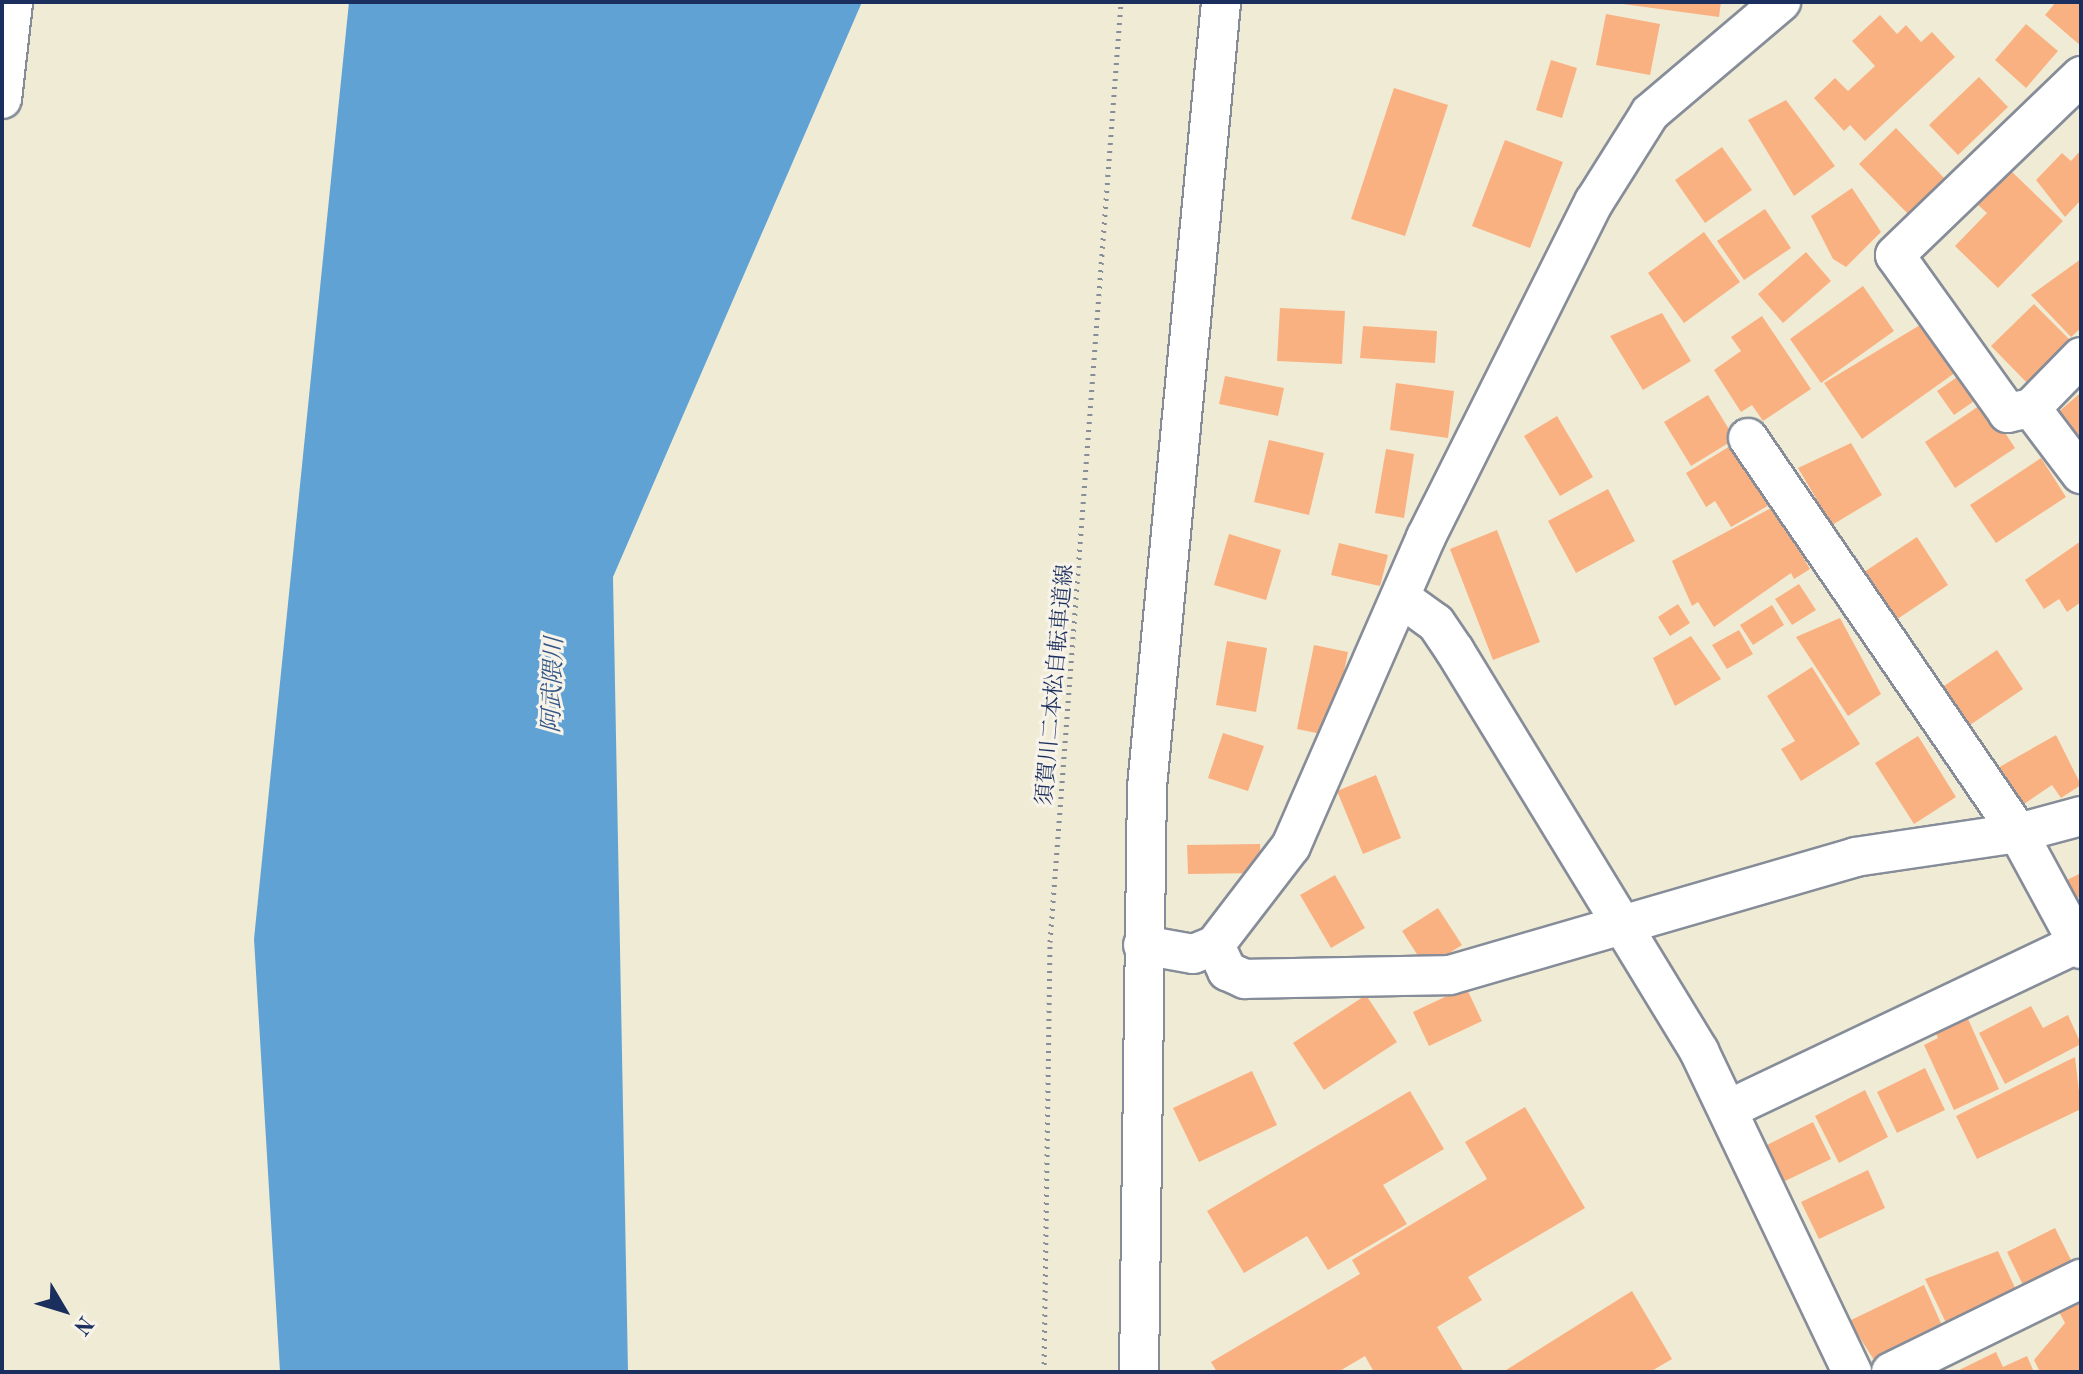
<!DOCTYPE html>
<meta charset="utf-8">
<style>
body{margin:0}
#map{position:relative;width:2083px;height:1374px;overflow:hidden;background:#f0ebd4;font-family:"Old Standard TT","Noto Serif JP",serif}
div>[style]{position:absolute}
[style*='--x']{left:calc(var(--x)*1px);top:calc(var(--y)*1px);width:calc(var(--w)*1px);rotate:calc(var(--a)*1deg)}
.water>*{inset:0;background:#61a2d4}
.building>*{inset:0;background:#fab182}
.path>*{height:5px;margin-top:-2.5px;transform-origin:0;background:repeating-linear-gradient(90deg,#868d99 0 2px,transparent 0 8px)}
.roads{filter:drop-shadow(2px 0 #868d99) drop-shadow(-2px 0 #868d99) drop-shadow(0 2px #868d99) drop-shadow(0 -2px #868d99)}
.minor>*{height:38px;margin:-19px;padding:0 19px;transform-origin:19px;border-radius:19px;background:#fff}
span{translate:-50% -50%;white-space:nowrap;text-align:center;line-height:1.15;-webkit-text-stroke:6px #f7f3e8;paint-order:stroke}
.street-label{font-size:22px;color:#1b2f5e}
.water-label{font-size:24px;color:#345787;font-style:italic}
.frame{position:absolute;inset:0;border:4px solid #1b2f5e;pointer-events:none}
.north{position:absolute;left:24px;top:1270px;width:80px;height:80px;-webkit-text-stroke:6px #f7f3e8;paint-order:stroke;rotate:128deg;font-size:22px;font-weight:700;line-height:32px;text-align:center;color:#1b2f5e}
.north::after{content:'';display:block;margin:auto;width:28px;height:36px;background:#1b2f5e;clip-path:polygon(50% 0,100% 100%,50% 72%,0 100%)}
</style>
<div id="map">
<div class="water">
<div style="clip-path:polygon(349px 2px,862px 2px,613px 577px,628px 1372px,280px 1372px,254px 939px)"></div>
</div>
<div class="building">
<div style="clip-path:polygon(1608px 2px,1721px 2px,1719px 17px)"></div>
<div style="clip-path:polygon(2056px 2px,2081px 2px,2081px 46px,2045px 15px)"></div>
<div style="clip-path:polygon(1606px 14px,1660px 24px,1650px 75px,1596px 65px)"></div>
<div style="clip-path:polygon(1880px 15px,1897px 34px,1906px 25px,1921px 42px,1932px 32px,1955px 57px,1865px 141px,1850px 125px,1844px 131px,1814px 98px,1835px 78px,1848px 91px,1875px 66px,1852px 41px)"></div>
<div style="clip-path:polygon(2026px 24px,2058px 51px,2026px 88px,1995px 60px)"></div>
<div style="clip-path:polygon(1551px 60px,1577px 68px,1562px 118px,1536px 110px)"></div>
<div style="clip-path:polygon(1979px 77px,2008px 107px,1958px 155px,1929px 125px)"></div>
<div style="clip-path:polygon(1394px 88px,1448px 105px,1405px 236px,1351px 219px)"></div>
<div style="clip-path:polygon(1786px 100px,1835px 166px,1794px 196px,1748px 120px)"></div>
<div style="clip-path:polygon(1896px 128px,1947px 181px,1910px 216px,1859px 164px)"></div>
<div style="clip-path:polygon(1505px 140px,1563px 162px,1530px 248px,1472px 226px)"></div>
<div style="clip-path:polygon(1722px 147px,1752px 190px,1705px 223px,1675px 180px)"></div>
<div style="clip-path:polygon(2081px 150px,2081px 200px,2065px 217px,2036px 180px,2062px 153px,2071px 161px)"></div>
<div style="clip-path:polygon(2010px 170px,2063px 221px,1998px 288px,1955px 246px,1987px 213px,1977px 204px)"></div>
<div style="clip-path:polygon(1852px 188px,1881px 232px,1846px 267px,1833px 259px,1811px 216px)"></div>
<div style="clip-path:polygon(1765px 209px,1791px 248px,1744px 280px,1717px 241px)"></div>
<div style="clip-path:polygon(1704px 232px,1740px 282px,1684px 323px,1648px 273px)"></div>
<div style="clip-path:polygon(1806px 252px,1831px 281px,1783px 323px,1758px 294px)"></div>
<div style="clip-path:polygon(2081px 259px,2081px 328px,2071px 337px,2031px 295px)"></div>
<div style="clip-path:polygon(1863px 286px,1894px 331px,1821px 383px,1790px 339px)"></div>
<div style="clip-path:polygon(2034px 304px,2076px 346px,2033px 389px,1991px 346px)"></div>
<div style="clip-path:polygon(1280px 308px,1345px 311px,1342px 364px,1277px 361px)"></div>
<div style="clip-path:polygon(1662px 313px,1691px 361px,1643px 390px,1610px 336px)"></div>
<div style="clip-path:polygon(1762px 316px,1811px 389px,1763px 421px,1752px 405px,1741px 412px,1714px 370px,1741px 351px,1731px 337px)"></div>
<div style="clip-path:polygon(1925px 322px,1959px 370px,1862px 439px,1824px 383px)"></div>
<div style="clip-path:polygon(1363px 326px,1437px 331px,1435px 363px,1360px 358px)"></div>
<div style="clip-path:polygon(1963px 373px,1980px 397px,1954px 415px,1937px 391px)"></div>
<div style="clip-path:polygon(1225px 376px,1284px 388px,1278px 416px,1219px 404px)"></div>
<div style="clip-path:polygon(1396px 383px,1454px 391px,1448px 438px,1390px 430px)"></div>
<div style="clip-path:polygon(2079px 394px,2081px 438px,2069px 448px,2047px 422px)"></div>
<div style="clip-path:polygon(1708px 395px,1735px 439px,1691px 466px,1664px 422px)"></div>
<div style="clip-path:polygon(1985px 402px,2015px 448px,1955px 488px,1925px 442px)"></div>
<div style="clip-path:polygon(1557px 416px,1593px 477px,1560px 496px,1524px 436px)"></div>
<div style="clip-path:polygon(1269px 440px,1324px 453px,1309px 515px,1254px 502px)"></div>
<div style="clip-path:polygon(1735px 443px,1771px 504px,1731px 527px,1715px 501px,1706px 507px,1686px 473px)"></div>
<div style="clip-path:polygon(1851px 443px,1882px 495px,1832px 525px,1798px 468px)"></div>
<div style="clip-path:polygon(1386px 449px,1414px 454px,1404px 518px,1375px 513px)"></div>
<div style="clip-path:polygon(2041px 458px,2066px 497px,1996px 543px,1970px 505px)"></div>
<div style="clip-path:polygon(1608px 489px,1635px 541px,1576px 573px,1548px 521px)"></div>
<div style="clip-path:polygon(1773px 507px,1810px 569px,1794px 579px,1791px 573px,1714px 627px,1698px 602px,1692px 606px,1672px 561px)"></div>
<div style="clip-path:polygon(1497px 530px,1540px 642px,1493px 660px,1450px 549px)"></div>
<div style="clip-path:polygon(1229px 534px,1281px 550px,1266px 600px,1214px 585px)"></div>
<div style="clip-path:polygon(1917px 537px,1948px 585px,1893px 622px,1861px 574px)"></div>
<div style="clip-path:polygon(2081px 541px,2081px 602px,2067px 612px,2059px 599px,2044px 609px,2025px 580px)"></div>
<div style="clip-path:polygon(1339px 543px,1388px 555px,1380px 586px,1331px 575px)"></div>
<div style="clip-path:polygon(1799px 584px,1816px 610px,1792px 625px,1775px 599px)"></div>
<div style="clip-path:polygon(1678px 604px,1690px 623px,1670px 636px,1658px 617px)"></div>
<div style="clip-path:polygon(1772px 605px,1784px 625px,1753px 645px,1740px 625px)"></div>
<div style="clip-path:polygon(1840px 618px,1881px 694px,1848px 716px,1796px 637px)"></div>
<div style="clip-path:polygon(1739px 630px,1753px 654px,1727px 669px,1712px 645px)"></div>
<div style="clip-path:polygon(1691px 636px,1721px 679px,1675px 706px,1653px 658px)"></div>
<div style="clip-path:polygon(1227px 641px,1267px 648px,1256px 712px,1216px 705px)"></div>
<div style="clip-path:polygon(1314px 645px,1348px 652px,1331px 736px,1297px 729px)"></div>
<div style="clip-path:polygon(1997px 650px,2023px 689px,1967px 727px,1941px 688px)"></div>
<div style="clip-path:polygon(1812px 667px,1860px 744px,1801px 781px,1781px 749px,1795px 741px,1767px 696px)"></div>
<div style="clip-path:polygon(1223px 733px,1264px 746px,1248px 791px,1208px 778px)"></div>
<div style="clip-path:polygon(2056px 735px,2081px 785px,2061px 798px,2052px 785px,2021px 806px,1996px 769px)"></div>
<div style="clip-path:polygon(1918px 736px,1956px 797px,1914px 824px,1875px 763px)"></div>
<div style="clip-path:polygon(1376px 775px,1401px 838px,1363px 854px,1337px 791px)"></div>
<div style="clip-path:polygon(1260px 844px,1261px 873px,1188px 874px,1187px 845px)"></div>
<div style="clip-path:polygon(2081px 873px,2081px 896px,2072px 901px,2063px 882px)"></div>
<div style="clip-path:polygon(1335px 875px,1365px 928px,1331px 948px,1300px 895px)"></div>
<div style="clip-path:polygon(1438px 908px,1462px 945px,1426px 968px,1402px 931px)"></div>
<div style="clip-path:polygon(1466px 987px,1482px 1021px,1429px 1046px,1413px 1012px)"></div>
<div style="clip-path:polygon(1366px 995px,1397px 1042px,1324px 1090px,1293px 1043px)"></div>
<div style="clip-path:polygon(2031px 1006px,2043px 1028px,2068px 1015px,2081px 1044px,2005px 1084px,1979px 1033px)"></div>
<div style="clip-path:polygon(1965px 1012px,1999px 1089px,1954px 1110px,1924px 1045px,1938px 1038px,1933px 1027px)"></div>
<div style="clip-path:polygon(2075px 1057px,2081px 1109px,1977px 1159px,1956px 1116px)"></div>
<div style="clip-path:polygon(1925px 1068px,1945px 1110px,1897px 1133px,1877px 1092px)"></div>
<div style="clip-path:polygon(1252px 1071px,1277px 1125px,1199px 1162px,1173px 1108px)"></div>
<div style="clip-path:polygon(1865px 1090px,1888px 1137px,1839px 1163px,1815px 1116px)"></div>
<div style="clip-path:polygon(1410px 1091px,1444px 1149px,1383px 1185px,1407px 1224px,1328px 1270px,1307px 1236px,1244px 1273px,1207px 1211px)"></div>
<div style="clip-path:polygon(1525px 1107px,1585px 1208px,1468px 1277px,1482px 1300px,1437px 1327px,1464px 1372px,1374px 1372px,1365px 1356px,1338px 1372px,1217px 1372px,1211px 1362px,1360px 1274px,1352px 1260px,1487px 1179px,1465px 1142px)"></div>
<div style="clip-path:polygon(1813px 1122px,1831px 1159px,1783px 1182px,1765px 1146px)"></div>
<div style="clip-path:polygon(1868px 1170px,1885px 1208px,1819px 1239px,1801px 1202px)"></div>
<div style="clip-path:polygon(2055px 1228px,2073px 1264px,2024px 1287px,2007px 1252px)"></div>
<div style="clip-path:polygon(1998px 1251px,2017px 1292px,1949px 1329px,1925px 1279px)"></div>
<div style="clip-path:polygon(1924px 1285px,1944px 1330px,1876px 1363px,1849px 1321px)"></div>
<div style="clip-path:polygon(1632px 1291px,1672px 1359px,1650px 1372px,1503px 1372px)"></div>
<div style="clip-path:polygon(2081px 1299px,2081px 1372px,2040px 1372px,2034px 1360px,2065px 1323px,2058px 1310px)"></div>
<div style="clip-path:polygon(1996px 1352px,2003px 1367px,2027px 1356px,2034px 1372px,1955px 1372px)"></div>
</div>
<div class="path">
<div style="--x:1044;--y:1372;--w:430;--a:-89.2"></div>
<div style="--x:1050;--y:942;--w:943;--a:-85.68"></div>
</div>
<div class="roads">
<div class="minor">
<div style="--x:2;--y:99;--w:98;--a:-83.5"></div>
<div style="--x:2081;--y:357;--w:71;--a:134.4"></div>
<div style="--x:2031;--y:408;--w:83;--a:52.9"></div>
<div style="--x:2031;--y:408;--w:24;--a:168"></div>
<div style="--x:2008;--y:413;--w:194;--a:-125.6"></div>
<div style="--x:1895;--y:255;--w:258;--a:-43.9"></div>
<div style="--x:1748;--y:438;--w:478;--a:55.6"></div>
<div style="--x:2018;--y:833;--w:132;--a:61.5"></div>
<div style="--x:1404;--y:600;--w:39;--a:36"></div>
<div style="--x:1436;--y:623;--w:34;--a:56"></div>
<div style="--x:1455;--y:651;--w:469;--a:58.6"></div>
<div style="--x:1699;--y:1051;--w:356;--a:64.5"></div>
<div style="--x:1143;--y:945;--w:51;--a:10.2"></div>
<div style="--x:1193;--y:954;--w:24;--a:-22"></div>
<div style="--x:1215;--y:945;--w:125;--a:-52.5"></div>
<div style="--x:1291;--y:846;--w:337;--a:-66.4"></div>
<div style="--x:1426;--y:537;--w:375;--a:-63.4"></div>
<div style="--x:1594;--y:202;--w:105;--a:-57.8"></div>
<div style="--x:1650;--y:113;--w:172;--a:-40.3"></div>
<div style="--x:1215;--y:945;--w:29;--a:65"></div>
<div style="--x:1227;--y:971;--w:20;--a:24"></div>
<div style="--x:1245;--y:979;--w:205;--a:-1.1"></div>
<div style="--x:1450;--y:975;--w:422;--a:-16.2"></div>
<div style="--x:1855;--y:857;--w:165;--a:-8.4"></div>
<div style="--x:2018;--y:833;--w:65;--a:-15.1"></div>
<div style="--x:1729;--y:1109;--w:386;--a:-25.4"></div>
<div style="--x:1139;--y:1372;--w:585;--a:-89.22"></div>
<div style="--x:1147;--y:787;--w:788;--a:-84.61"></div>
<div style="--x:1891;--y:1372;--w:212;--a:-26.1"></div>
</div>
</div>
<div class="street-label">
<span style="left:1056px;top:685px;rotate:-85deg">須賀川二本松自転車道線</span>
</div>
<div class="water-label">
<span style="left:555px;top:685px;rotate:-88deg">阿武隈川</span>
</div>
<div class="frame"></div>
<div class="north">N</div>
</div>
